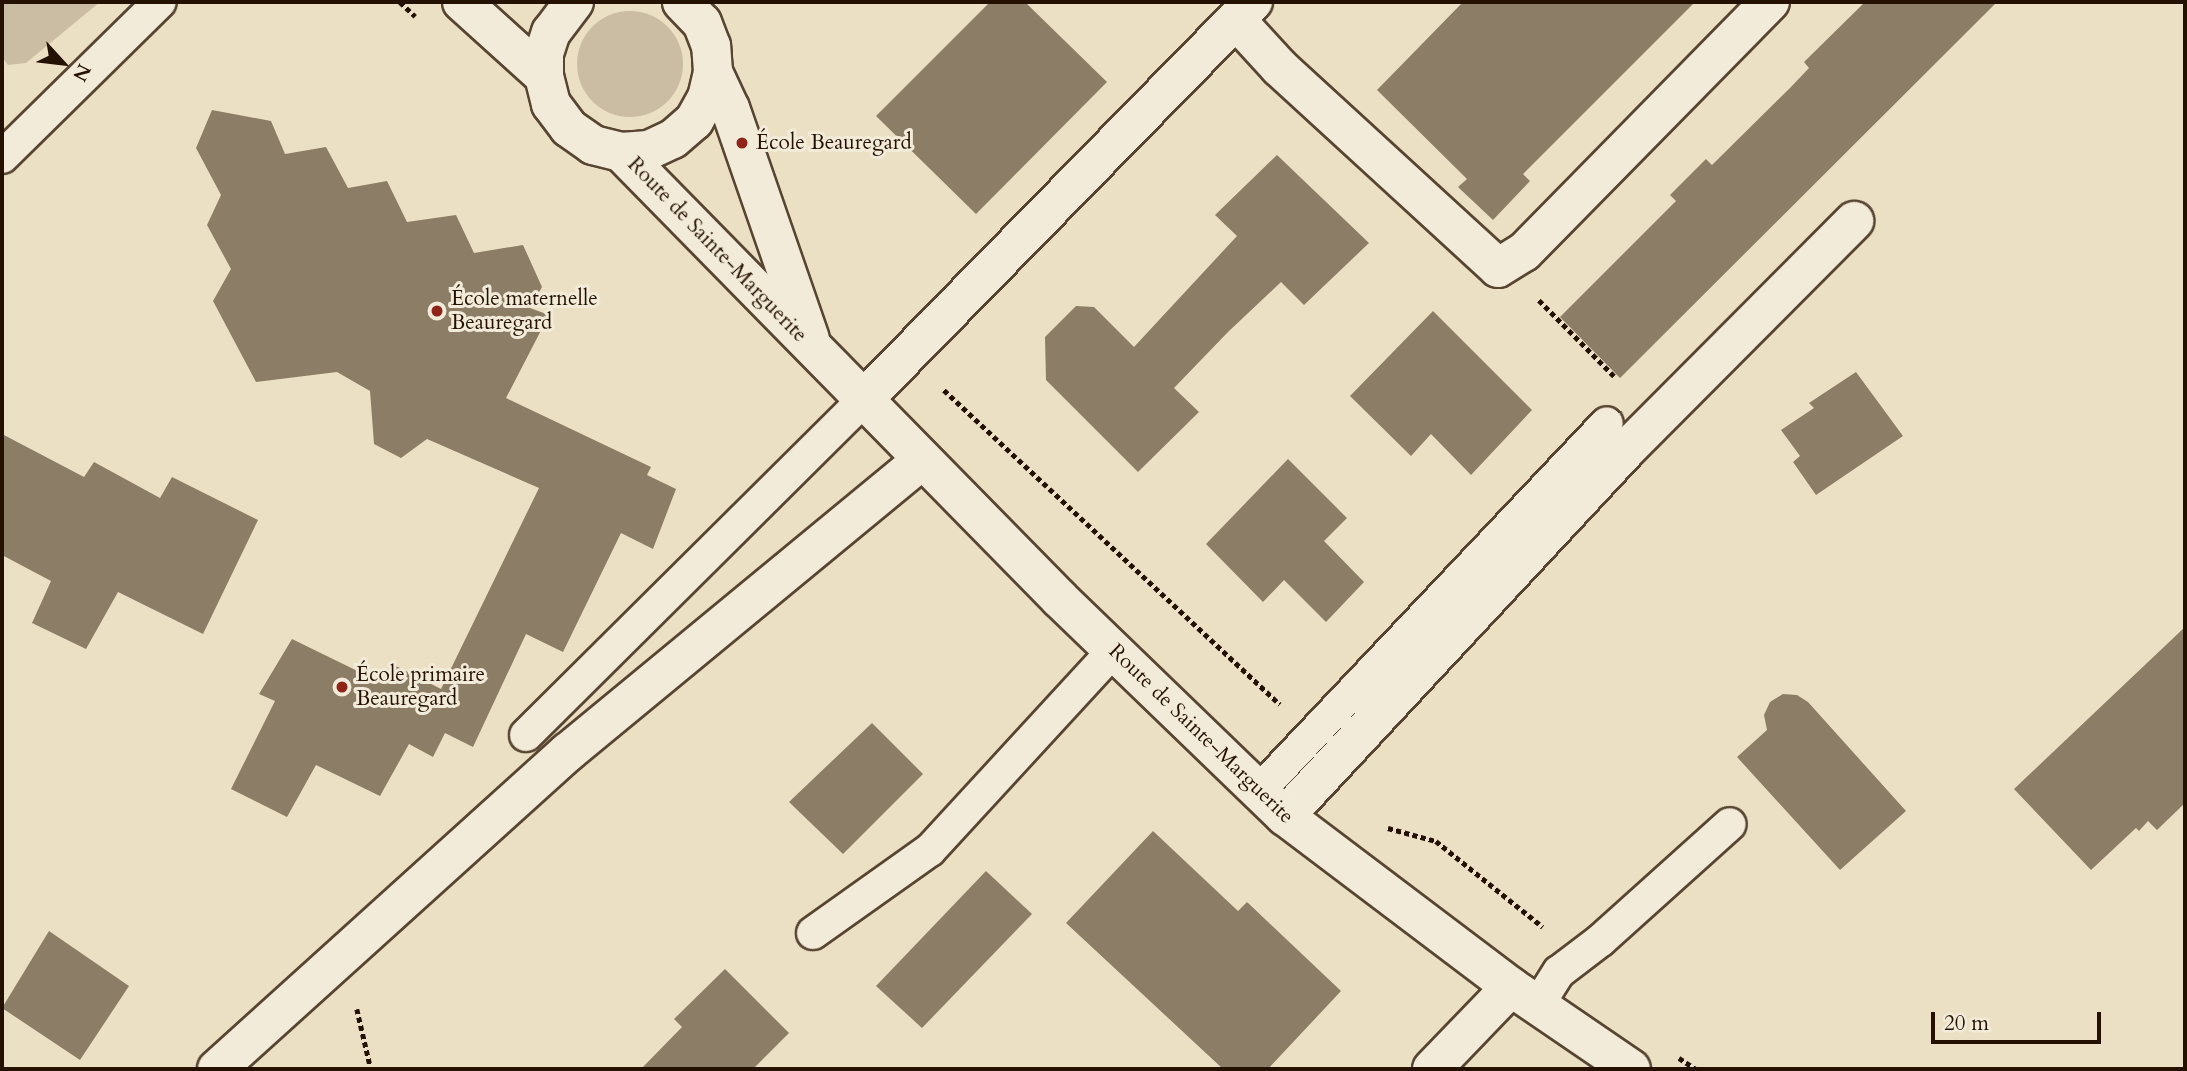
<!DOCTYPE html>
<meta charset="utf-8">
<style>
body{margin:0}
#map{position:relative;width:2187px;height:1071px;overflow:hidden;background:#ece0c4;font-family:Cardo,serif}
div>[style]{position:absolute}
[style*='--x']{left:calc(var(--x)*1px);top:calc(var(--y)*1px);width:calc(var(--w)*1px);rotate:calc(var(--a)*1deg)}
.green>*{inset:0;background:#cabda3}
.round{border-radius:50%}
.building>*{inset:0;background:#8c7d66}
.path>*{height:4.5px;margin-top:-2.25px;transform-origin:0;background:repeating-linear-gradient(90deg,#251100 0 5px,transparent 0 8.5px)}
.roads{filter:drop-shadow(2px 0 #574531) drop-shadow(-2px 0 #574531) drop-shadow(0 2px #574531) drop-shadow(0 -2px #574531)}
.service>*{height:32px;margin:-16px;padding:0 16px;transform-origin:16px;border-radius:16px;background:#f3ebd9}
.minor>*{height:38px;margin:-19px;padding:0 19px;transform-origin:19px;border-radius:19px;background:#f3ebd9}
.tertiary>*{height:38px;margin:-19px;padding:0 19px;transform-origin:19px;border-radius:19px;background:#f3ebd9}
.dots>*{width:19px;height:19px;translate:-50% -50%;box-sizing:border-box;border:4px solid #f3ebd9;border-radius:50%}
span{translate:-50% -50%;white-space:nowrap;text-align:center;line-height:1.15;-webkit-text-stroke:6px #f3ebd9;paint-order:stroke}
.poi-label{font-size:21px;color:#251100}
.left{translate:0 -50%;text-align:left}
.street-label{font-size:21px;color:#251100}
.frame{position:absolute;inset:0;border:4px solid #251100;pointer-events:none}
.north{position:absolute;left:28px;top:28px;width:70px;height:70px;-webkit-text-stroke:5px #f3ebd9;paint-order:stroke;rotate:117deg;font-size:19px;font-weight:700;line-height:28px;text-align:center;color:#251100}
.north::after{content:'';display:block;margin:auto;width:24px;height:32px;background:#251100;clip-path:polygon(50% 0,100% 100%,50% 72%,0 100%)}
.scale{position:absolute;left:1931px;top:1012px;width:170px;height:32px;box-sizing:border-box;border:4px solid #251100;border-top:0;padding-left:9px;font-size:21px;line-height:24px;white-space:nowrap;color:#251100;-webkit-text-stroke:5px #f3ebd9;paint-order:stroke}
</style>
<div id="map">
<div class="green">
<div style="clip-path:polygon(2px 2px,100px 2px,26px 63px,8px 65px,2px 57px)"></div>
<div class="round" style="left:577px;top:11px;width:106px;height:106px"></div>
</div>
<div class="building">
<div style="clip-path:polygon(990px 2px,1025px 2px,1107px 82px,976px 214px,876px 116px)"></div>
<div style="clip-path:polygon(1463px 2px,1695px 2px,1523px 174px,1530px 181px,1493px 220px,1458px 187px,1467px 179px,1377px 90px)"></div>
<div style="clip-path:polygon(1865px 2px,1997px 2px,1620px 378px,1560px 317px,1676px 201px,1670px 195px,1706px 159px,1712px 165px,1790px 88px,1809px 68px,1804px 62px)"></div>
<div style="clip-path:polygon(212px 110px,271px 121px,285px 154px,326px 147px,348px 188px,387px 181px,407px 222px,456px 215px,474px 253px,523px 245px,542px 287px,530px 308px,549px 315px,506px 398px,651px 467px,647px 475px,676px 489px,653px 549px,621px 533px,563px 652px,526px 634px,473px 747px,445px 733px,433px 757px,409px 744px,380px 796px,316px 765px,287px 817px,231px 789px,275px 701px,259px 694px,292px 639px,380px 682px,392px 664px,441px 689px,539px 488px,427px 439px,401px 458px,374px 444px,370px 391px,337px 372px,256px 382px,213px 301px,231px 269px,207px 225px,221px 195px,196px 148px)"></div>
<div style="clip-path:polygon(1277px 155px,1369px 243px,1304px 305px,1281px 282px,1228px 332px,1174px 388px,1199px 412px,1138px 472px,1046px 380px,1045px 337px,1076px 306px,1094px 307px,1134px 347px,1237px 236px,1215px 215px)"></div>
<div style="clip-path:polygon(1433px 311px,1532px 410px,1471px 475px,1431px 434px,1411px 456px,1350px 396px)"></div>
<div style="clip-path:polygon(1856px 372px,1903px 436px,1816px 495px,1793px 462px,1800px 456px,1781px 430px,1814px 408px,1809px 403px)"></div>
<div style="clip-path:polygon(2px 434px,84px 477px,94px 462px,160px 498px,172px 477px,258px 520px,203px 634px,118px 592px,86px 649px,32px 623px,51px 581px,2px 555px)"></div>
<div style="clip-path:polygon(1288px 459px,1347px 518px,1324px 541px,1364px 582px,1326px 622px,1284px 580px,1263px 602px,1206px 544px)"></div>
<div style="clip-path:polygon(2185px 627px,2185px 803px,2157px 830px,2148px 821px,2139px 831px,2136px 828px,2091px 870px,2014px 789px)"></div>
<div style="clip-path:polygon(1783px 694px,1797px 695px,1808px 702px,1906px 811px,1840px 870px,1737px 757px,1767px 730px,1764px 715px,1770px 702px)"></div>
<div style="clip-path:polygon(872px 723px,923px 774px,843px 854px,789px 802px)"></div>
<div style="clip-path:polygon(1153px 831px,1238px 911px,1247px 902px,1341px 991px,1268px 1069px,1223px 1069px,1066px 923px)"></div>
<div style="clip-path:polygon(986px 871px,1032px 914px,922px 1028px,876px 986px)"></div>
<div style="clip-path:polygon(49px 931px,129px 986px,80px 1060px,2px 1008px)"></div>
<div style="clip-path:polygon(725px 969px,789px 1033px,753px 1069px,641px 1069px,682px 1027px,674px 1019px)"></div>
</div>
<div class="path">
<div style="--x:400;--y:2;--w:21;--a:43"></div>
<div style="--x:1539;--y:300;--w:107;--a:45.4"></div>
<div style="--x:944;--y:390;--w:460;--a:43.1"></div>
<div style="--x:1388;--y:828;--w:50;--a:15.2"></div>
<div style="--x:1436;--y:841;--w:137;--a:38.8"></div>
<div style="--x:357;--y:1009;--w:62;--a:76.9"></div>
<div style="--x:1679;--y:1058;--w:20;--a:33"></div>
</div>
<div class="roads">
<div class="service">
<div style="--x:2;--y:157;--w:221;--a:-44.5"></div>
<div style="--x:526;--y:735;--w:475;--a:-44.8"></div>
<div style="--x:1259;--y:791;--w:506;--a:-46.6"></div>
<div style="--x:813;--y:933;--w:143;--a:-35.4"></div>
<div style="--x:930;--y:850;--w:270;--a:-47.4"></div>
<div style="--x:1538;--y:1005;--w:39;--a:-58"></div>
<div style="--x:1559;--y:972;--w:53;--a:-37.3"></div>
<div style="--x:1601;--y:940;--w:173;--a:-42"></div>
</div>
<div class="minor">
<div style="--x:1236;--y:20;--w:64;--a:47.5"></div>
<div style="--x:1279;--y:67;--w:297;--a:42.5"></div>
<div style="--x:1498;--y:268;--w:31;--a:-32"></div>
<div style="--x:1524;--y:252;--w:351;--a:-45.5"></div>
<div style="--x:863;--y:400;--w:557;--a:-45.58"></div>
<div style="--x:1285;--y:816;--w:502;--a:-47.02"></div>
<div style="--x:1627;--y:449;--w:322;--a:-45.1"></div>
<div style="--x:217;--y:1069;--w:473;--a:-42.1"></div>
<div style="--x:568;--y:752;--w:459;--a:-39.5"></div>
<div style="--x:1432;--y:1069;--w:114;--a:-46.1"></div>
</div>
<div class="tertiary">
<div style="--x:462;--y:2;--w:110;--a:42.1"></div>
<div style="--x:574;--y:2;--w:38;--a:127"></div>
<div style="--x:551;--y:32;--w:22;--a:108"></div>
<div style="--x:544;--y:53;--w:23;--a:90"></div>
<div style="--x:544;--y:76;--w:29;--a:76"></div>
<div style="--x:551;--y:104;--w:30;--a:53"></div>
<div style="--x:569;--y:128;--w:29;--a:35"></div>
<div style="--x:593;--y:145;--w:29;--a:14"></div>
<div style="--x:621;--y:152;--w:28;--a:-4"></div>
<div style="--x:649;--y:150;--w:26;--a:-25"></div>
<div style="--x:673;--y:139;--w:28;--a:-41"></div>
<div style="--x:694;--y:121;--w:26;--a:-61"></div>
<div style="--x:707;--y:98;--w:27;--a:-77"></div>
<div style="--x:713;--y:72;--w:26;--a:-94"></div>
<div style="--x:711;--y:46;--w:25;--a:-111"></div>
<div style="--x:702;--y:23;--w:29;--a:-134"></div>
<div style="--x:713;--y:72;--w:40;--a:65"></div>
<div style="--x:730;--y:108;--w:244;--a:70.9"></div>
<div style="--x:621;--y:152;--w:627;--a:45.52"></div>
<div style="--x:1060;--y:599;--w:313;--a:44"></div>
<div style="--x:1285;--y:816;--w:283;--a:37.1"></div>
<div style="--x:1511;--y:987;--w:145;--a:34.3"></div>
</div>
</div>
<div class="dots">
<div style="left:742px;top:143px;background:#8f2418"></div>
<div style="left:437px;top:311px;background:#8f2418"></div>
<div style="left:342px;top:687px;background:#8f2418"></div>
</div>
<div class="poi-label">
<span class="left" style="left:756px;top:143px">École Beauregard</span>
<span class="left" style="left:451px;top:311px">École maternelle<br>Beauregard</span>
<span class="left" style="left:356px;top:687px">École primaire<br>Beauregard</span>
</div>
<div class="street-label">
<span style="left:717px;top:250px;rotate:46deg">Route de Sainte-Marguerite</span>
<span style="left:1201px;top:734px;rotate:44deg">Route de Sainte-Marguerite</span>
</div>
<div class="frame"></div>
<div class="north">N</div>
<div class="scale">20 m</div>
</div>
